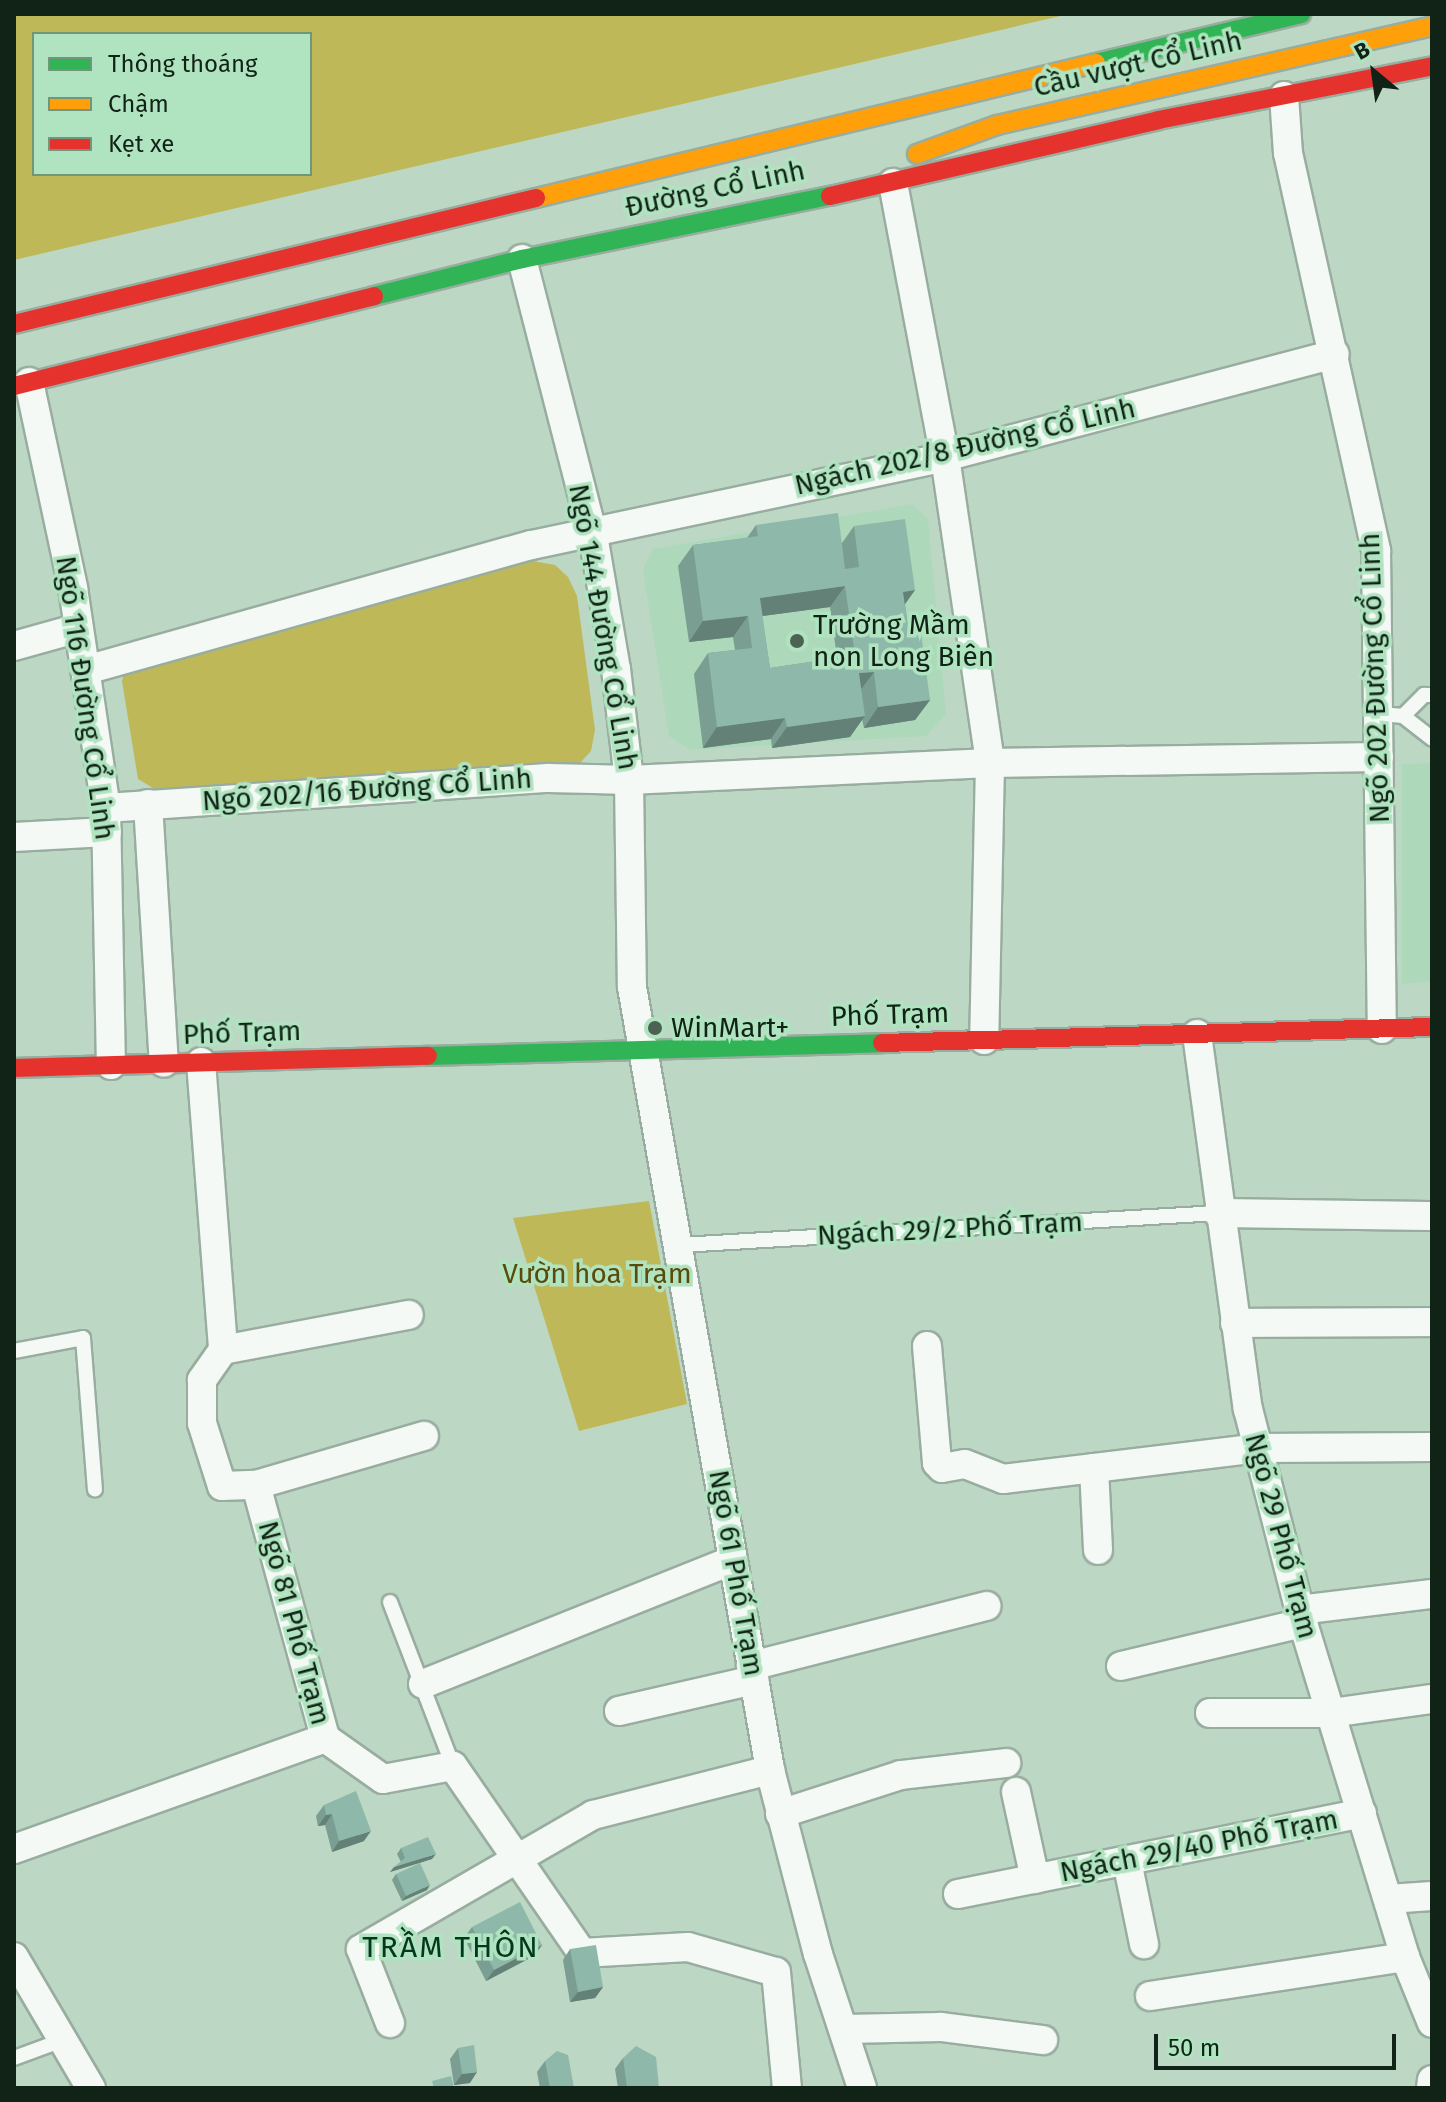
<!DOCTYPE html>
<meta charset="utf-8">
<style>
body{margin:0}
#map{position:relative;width:1446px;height:2102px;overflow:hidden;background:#bcd7c4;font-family:"Fira Sans",sans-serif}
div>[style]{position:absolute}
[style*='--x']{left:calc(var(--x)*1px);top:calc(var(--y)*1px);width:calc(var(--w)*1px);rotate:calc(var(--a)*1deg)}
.built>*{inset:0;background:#add9ba}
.green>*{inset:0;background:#beb858}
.roads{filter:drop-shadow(2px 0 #98ad9f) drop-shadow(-2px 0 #98ad9f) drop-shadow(0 2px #98ad9f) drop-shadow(0 -2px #98ad9f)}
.lane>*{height:14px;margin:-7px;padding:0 7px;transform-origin:7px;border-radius:7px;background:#f5f9f6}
.street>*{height:28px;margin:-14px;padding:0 14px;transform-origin:14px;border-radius:14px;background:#f5f9f6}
.fast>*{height:18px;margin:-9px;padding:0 9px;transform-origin:9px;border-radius:9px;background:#30b455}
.slow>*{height:18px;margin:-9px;padding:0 9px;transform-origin:9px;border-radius:9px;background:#ff9f0a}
.jam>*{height:18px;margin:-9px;padding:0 9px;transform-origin:9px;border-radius:9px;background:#e5322d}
.wall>*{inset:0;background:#7a9e91}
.shaded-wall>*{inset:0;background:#638176}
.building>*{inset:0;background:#8eb8a9}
.dots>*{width:22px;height:22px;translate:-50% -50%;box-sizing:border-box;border:4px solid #b0e3bf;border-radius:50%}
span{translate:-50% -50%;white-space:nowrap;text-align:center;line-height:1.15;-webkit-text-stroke:7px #b0e3bf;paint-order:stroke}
.street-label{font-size:28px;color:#102316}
.poi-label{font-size:28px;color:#102316}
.left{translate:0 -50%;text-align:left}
.park-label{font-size:28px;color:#5b4b0b}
.neighbourhood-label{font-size:30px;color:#04371b;letter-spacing:2px}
.frame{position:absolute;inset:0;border:16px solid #102316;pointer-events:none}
.legend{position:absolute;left:32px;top:32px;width:280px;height:144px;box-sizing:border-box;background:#b0e3bf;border:2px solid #70967b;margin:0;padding:10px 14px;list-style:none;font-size:24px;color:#102316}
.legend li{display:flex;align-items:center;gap:16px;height:40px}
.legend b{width:40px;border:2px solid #70967b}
.north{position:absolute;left:1334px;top:32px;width:80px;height:80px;-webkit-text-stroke:6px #b0e3bf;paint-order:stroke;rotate:331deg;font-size:22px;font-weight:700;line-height:32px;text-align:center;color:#102316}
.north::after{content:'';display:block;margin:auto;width:28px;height:36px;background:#102316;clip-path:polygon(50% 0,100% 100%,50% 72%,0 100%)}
.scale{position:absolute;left:1154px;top:2034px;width:242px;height:36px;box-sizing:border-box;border:4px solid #102316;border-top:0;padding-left:10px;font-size:24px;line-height:28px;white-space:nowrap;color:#102316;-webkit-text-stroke:6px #b0e3bf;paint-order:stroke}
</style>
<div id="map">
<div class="built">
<div style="clip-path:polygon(912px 504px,928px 519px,946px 714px,926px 736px,690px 750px,669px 736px,643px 569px,653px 549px)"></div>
<div style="clip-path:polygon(1432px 763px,1432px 981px,1402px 984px,1402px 764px)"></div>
</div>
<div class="green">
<div style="clip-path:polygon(evenodd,14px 14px,1069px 14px,14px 260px,14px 14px,34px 34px,310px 34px,310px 174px,34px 174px,34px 34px)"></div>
<div style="clip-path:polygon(522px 559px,555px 565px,568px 577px,577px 596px,595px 730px,591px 751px,579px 764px,158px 791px,138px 779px,122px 681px,125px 670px)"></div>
<div style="clip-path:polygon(649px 1201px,687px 1404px,579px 1431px,513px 1218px)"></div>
</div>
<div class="roads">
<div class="lane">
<div style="--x:1381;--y:714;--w:22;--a:5"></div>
<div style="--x:1403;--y:716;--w:37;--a:38"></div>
<div style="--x:1403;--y:716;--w:30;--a:-45"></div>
<div style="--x:1424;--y:695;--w:8;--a:0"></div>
<div style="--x:681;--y:1245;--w:538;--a:-3.41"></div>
<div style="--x:14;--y:1351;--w:70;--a:-10.7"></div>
<div style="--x:83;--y:1338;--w:152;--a:85.5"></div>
<div style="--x:390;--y:1602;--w:176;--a:69"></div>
<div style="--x:14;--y:2058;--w:52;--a:-20.2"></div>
</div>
<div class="street">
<div style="--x:1284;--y:96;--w:57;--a:86"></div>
<div style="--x:1288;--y:153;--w:408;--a:77.5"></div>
<div style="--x:1376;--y:551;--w:478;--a:89.3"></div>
<div style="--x:893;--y:183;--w:279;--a:79.3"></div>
<div style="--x:945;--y:457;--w:309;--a:81.6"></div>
<div style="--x:990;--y:763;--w:277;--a:91.2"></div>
<div style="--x:522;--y:259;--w:285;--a:75.6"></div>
<div style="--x:593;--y:535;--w:136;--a:80.3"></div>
<div style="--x:616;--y:669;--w:112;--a:83.3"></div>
<div style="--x:629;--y:780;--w:207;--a:89.2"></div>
<div style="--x:632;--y:987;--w:795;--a:80"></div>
<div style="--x:770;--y:1770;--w:190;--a:75.4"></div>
<div style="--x:818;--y:1954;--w:141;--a:71.8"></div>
<div style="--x:29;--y:382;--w:211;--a:77.9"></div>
<div style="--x:73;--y:588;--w:222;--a:81.5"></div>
<div style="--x:106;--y:808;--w:257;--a:88.9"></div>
<div style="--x:14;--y:646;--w:67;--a:-15.5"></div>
<div style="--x:86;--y:670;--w:463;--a:-15.7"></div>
<div style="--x:532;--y:545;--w:422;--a:-12"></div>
<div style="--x:945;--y:457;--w:403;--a:-14.8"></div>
<div style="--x:148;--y:804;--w:259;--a:86.5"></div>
<div style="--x:106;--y:808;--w:443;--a:-3.9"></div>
<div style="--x:548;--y:778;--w:81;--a:1.4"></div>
<div style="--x:629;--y:780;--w:361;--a:-2.7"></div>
<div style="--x:990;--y:763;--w:389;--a:-0.9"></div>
<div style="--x:14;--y:837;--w:93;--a:-3.1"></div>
<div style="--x:1197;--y:1034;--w:378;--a:82.3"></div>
<div style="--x:1248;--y:1409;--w:221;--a:75.6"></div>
<div style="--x:1303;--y:1623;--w:349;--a:73"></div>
<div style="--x:1405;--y:1957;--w:71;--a:67.8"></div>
<div style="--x:201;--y:1062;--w:289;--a:85.6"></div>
<div style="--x:223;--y:1350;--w:37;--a:125"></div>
<div style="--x:202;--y:1380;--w:43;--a:90"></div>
<div style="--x:202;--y:1423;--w:66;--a:72.4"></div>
<div style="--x:222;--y:1486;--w:34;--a:-2"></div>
<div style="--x:256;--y:1485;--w:262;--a:74.7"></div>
<div style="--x:325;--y:1738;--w:71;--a:35.3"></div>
<div style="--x:383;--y:1779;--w:71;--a:-10.5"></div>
<div style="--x:453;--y:1766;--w:227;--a:55.4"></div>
<div style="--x:582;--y:1953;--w:106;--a:-3.2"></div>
<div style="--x:688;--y:1947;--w:91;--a:15.9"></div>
<div style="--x:776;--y:1972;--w:117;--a:84.6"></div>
<div style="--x:1218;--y:1213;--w:214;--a:0.8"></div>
<div style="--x:1235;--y:1323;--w:197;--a:-0.3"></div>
<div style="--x:927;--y:1346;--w:117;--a:85.1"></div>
<div style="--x:937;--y:1463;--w:7;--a:45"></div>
<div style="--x:942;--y:1468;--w:23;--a:-10"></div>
<div style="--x:965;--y:1464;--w:41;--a:21.5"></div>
<div style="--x:1003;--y:1479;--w:257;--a:-6.9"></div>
<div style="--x:1258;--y:1448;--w:174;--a:-0.3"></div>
<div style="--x:223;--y:1350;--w:189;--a:-10.7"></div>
<div style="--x:1094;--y:1468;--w:82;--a:87.2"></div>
<div style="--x:256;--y:1485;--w:175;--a:-16.3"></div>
<div style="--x:1299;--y:1610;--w:134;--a:-6.9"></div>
<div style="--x:751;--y:1666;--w:243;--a:-14.3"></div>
<div style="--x:1121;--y:1666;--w:187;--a:-13.3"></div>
<div style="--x:423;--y:1684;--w:334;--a:-21.8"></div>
<div style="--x:619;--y:1711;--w:139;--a:-12.9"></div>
<div style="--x:1210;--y:1713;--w:121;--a:0"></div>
<div style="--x:1331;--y:1713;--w:102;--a:-7.9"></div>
<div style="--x:1016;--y:1792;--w:89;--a:77.7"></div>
<div style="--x:780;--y:1814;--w:127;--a:-17.9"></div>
<div style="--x:901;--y:1775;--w:106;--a:-6.5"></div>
<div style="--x:14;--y:1849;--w:330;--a:-19.6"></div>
<div style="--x:1127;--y:1861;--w:85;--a:78.4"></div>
<div style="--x:958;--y:1894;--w:412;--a:-11.3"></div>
<div style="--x:1388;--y:1899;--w:44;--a:-3.9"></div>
<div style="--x:14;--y:1957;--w:152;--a:59.6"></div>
<div style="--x:1150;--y:1996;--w:258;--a:-8.7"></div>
<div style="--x:390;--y:2023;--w:79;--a:-111.4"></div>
<div style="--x:361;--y:1949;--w:268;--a:-30"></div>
<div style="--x:593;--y:1815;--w:183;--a:-14.3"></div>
<div style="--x:845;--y:2029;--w:96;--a:-1.2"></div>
<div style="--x:941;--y:2027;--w:103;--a:7.3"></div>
<div style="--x:1431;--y:2088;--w:8;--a:-83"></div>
</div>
<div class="fast">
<div style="--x:1096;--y:63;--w:211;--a:-13.4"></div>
<div style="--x:374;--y:296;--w:153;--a:-14"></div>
<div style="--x:522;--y:259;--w:314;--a:-11.6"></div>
<div style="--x:428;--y:1056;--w:454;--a:-1.6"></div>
</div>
<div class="slow">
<div style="--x:917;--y:154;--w:85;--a:-19.9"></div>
<div style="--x:997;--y:125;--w:446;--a:-12.8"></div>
<div style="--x:536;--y:198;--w:576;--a:-13.55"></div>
</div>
<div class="jam">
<div style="--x:830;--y:196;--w:337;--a:-13"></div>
<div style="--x:1158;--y:120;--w:279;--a:-11.1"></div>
<div style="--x:14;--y:324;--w:537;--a:-13.57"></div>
<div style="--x:14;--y:386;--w:371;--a:-14"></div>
<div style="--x:882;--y:1043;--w:550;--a:-1.67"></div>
<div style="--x:14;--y:1068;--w:414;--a:-1.7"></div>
</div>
</div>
<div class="wall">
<div style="clip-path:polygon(evenodd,756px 525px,842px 543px,854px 526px,915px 590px,905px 604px,908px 627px,930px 700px,915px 720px,864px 728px,862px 719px,850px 737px,772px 748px,771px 739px,703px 748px,694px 674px,708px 653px,735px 650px,733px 637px,689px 642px,678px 566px,693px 545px,747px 538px,756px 525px,830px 607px,837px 658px,770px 668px,762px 616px,830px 607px)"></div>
<div style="clip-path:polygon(324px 1805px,364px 1841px,332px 1852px,325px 1825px,318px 1826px,316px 1816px)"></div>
<div style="clip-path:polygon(401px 1848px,432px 1859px,390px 1872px,401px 1862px,397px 1854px)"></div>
<div style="clip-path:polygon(396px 1874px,427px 1890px,402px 1901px,392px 1880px)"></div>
<div style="clip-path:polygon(472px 1927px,542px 1945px,534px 1956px,486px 1981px,464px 1938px)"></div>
<div style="clip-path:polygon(570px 1949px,603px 1987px,595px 1998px,570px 2002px,563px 1960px)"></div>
<div style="clip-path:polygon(458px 2048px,470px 2083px,454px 2085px,450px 2059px)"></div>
<div style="clip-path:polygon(623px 2058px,659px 2088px,618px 2088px,615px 2069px)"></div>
<div style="clip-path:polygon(545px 2061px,574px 2088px,540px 2088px,537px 2072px)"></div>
</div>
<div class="shaded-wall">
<div style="clip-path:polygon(845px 586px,830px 607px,748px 618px,748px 616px,733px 637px,689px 642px,703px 621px,760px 598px)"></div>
<div style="clip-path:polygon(915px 590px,900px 611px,903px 592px)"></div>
<div style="clip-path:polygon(874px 672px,859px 692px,859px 673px)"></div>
<div style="clip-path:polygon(930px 700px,915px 720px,864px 728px,878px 707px)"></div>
<div style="clip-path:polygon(865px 716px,850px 737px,772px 748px,787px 727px)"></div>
<div style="clip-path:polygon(785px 718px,771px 739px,703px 748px,717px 727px)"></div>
<div style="clip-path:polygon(332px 1814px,325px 1825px,318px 1826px,326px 1815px)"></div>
<div style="clip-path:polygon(371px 1831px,364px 1841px,332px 1852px,339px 1841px)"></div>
<div style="clip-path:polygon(436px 1854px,432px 1859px,390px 1872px,394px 1867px)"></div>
<div style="clip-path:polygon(430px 1885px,427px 1890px,402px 1901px,406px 1896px)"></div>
<div style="clip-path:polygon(542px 1945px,534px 1956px,486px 1981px,494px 1970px)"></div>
<div style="clip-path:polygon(603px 1987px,595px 1998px,570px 2002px,578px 1992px)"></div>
<div style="clip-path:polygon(477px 2072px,470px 2083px,454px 2085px,462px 2074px)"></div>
</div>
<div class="building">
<div style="clip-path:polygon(evenodd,838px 513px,845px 569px,859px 567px,854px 526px,905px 519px,915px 590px,903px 592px,908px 627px,920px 625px,930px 700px,878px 707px,874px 672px,859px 673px,865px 716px,787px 727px,785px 718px,717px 727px,708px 653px,752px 648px,748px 616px,703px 621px,693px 545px,758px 536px,756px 525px,838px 513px,845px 586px,855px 655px,770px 668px,760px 598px,845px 586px)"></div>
<div style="clip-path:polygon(356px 1791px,371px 1831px,339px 1841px,332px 1814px,326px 1815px,324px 1805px)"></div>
<div style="clip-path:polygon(428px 1837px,436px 1854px,394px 1867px,405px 1858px,401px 1848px)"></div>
<div style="clip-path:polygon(420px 1863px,430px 1885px,406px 1896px,396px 1874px)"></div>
<div style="clip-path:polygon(520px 1902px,542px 1945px,494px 1970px,472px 1927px)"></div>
<div style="clip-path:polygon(596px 1945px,603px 1987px,578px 1992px,570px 1949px)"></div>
<div style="clip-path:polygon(474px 2045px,477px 2072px,462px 2074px,458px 2048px)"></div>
<div style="clip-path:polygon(636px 2046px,656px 2057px,659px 2088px,627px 2088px,623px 2058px)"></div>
<div style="clip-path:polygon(557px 2051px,568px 2055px,574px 2088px,550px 2088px,545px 2061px)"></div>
<div style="clip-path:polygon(451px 2076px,454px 2088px,434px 2088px,432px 2081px)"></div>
</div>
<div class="dots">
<div style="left:797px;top:641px;background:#4c6253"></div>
<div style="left:655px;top:1028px;background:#4c6253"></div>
</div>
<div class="street-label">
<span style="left:1138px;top:64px;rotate:-13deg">Cầu vượt Cổ Linh</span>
<span style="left:715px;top:189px;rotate:-12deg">Đường Cổ Linh</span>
<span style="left:965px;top:447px;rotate:-13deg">Ngách 202/8 Đường Cổ Linh</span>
<span style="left:603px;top:627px;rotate:80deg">Ngõ 144 Đường Cổ Linh</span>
<span style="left:1375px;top:678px;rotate:-92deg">Ngõ 202 Đường Cổ Linh</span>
<span style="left:85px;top:698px;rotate:82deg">Ngõ 116 Đường Cổ Linh</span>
<span style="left:367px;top:790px;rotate:-4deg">Ngõ 202/16 Đường Cổ Linh</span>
<span style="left:890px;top:1015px;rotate:-2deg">Phố Trạm</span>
<span style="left:242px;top:1033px;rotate:-2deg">Phố Trạm</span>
<span style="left:950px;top:1229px;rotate:-3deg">Ngách 29/2 Phố Trạm</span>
<span style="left:1281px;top:1536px;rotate:75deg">Ngõ 29 Phố Trạm</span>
<span style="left:736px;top:1573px;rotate:80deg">Ngõ 61 Phố Trạm</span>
<span style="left:294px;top:1623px;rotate:75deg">Ngõ 81 Phố Trạm</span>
<span style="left:1199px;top:1846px;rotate:-11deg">Ngách 29/40 Phố Trạm</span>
</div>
<div class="poi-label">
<span class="left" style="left:813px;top:641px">Trường Mầm<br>non Long Biên</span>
<span class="left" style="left:671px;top:1028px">WinMart+</span>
</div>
<div class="park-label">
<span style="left:597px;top:1274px">Vườn hoa Trạm</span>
</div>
<div class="neighbourhood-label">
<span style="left:451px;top:1947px">TRẦM THÔN</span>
</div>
<div class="frame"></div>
<ul class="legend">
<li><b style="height:10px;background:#30b455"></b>Thông thoáng</li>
<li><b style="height:10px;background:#ff9f0a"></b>Chậm</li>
<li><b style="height:10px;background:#e5322d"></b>Kẹt xe</li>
</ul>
<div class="north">B</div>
<div class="scale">50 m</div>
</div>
